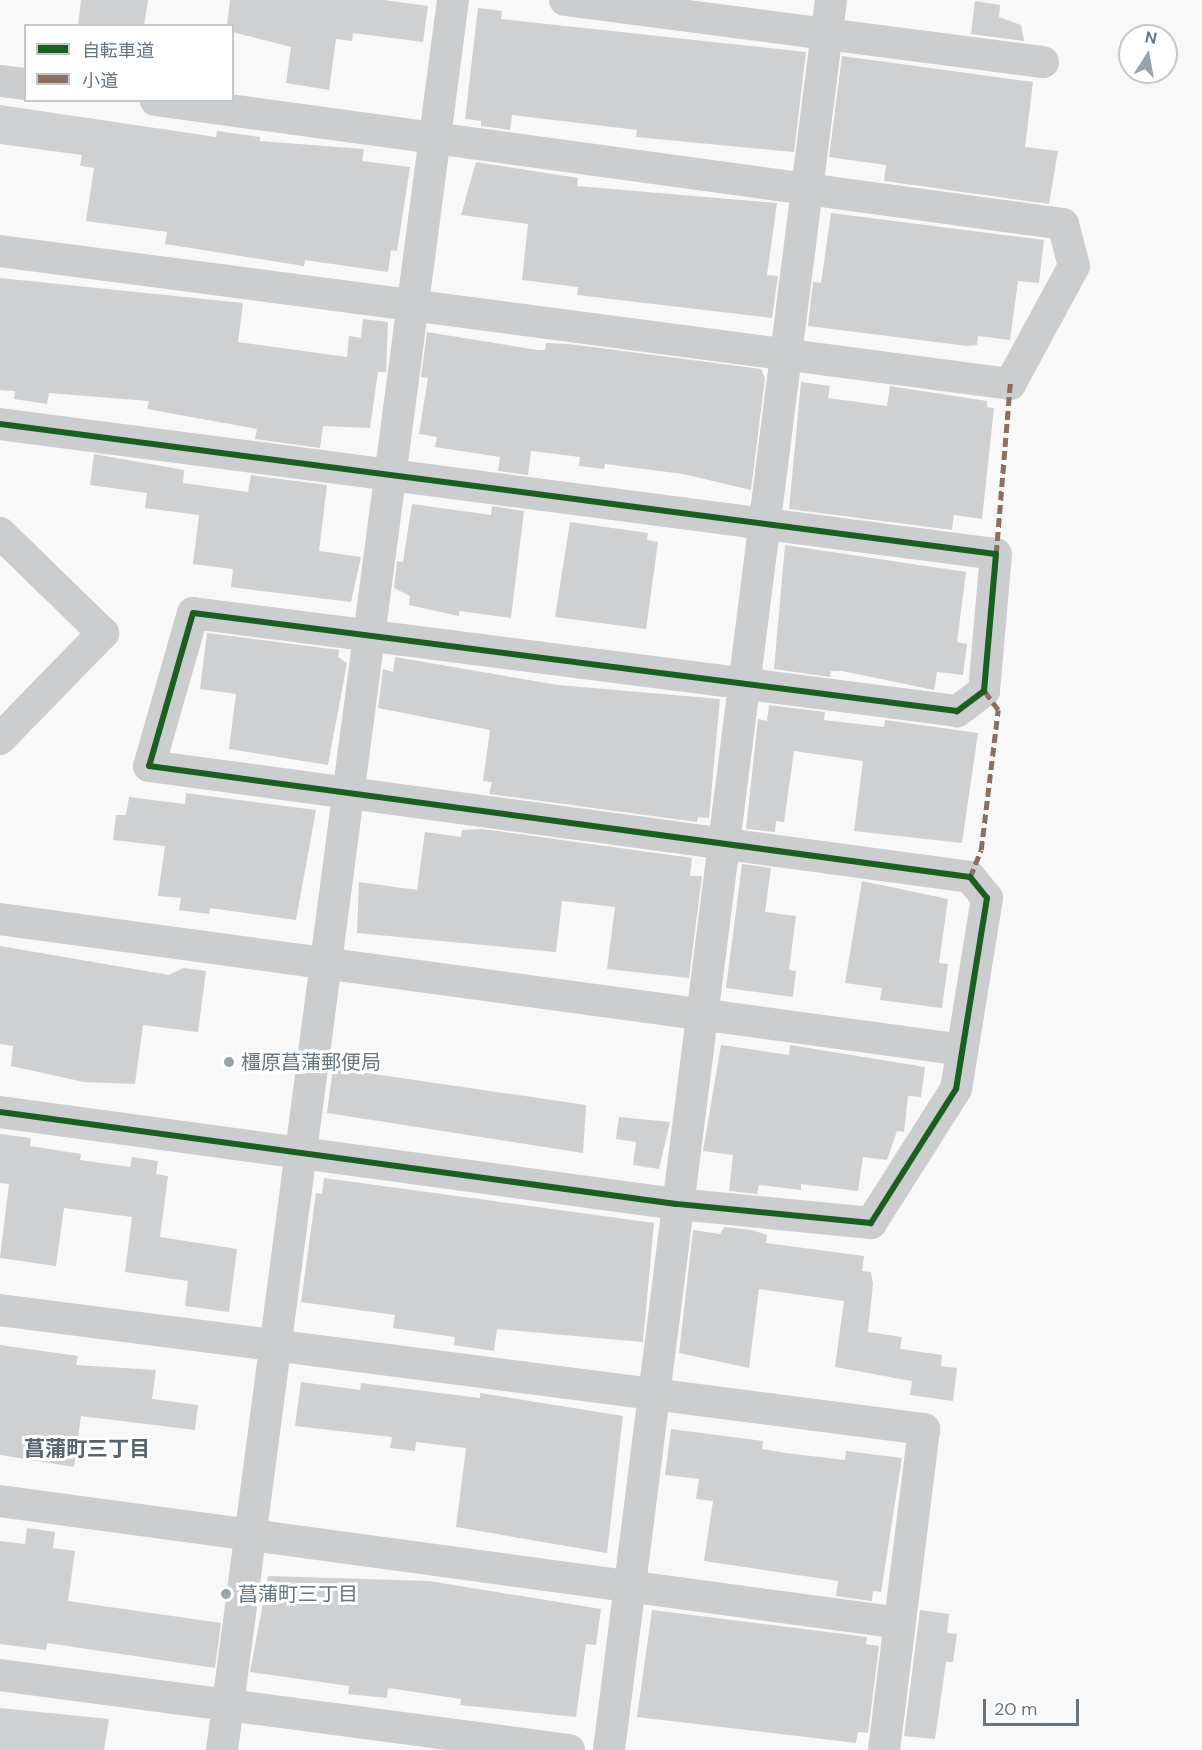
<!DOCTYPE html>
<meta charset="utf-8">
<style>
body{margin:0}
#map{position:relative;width:1202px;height:1750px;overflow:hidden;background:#f8f8f8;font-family:"DM Sans","Noto Sans JP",sans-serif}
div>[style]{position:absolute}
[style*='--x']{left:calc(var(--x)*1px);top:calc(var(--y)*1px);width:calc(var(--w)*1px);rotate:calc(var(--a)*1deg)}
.building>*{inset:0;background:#cfd0d2}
.street>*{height:32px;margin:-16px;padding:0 16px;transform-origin:16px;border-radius:16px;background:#cbcdce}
.quiet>*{height:4.5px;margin-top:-2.25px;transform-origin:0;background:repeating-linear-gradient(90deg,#8d6e63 0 9px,transparent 0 13.5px)}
.cycleway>*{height:6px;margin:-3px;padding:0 3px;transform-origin:3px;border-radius:3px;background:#1b5e20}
.dots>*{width:16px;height:16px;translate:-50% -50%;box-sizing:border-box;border:3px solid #fff;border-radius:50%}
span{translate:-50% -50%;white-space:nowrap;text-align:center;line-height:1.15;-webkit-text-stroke:6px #fff;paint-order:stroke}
.poi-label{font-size:20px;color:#667580}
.left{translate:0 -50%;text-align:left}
.neighbourhood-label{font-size:21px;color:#58636b;font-weight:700}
.legend{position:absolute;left:24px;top:24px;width:210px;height:78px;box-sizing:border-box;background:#fff;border:2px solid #c2c8cc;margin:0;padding:8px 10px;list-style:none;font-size:18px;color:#667580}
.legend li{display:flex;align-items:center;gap:12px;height:30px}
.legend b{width:30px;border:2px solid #c2c8cc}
.north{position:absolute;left:1118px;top:24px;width:60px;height:60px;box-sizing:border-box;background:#fff;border:2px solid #c2c8cc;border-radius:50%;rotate:11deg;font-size:16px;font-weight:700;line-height:24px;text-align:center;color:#667580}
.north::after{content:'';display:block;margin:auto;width:21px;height:27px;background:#99a3aa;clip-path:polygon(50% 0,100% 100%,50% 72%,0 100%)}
.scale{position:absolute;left:983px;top:1699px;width:96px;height:27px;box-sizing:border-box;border:3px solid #667580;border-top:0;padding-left:8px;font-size:18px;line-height:21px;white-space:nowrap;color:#667580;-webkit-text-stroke:4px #fff;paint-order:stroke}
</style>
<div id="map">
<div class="building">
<div style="clip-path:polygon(81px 0,148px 0,144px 26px,78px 26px)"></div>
<div style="clip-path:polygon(230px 0,384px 0,428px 6px,423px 42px,353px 33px,352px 41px,336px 39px,329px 90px,286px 83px,291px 47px,232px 32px,227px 26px)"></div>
<div style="clip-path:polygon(975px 1px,1000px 5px,999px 17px,1021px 25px,1024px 41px,971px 34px)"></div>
<div style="clip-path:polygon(478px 8px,502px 11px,501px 19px,806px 52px,794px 152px,636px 137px,637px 130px,512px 115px,510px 130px,481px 126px,481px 121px,465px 119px)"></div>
<div style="clip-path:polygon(842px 56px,1033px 82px,1025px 147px,1058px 151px,1049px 204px,884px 181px,886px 165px,829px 157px)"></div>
<div style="clip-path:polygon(0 105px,216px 137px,217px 131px,260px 137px,260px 141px,364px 149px,362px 161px,410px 167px,397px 251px,391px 250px,388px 272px,305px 260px,304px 266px,165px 244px,167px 232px,86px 221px,94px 168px,80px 166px,82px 155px,0 144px)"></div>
<div style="clip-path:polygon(476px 162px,578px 178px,577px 186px,777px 203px,767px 275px,778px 276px,772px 318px,577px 295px,578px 287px,522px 280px,528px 224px,461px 215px)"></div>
<div style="clip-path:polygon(831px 213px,1044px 240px,1039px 283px,1018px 281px,1010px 340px,978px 336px,977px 345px,967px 346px,808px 326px,813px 282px,821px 283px)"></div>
<div style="clip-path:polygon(0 278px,243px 303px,238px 342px,347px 357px,349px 336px,361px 338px,363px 319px,388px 322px,386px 372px,378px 372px,370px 428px,323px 426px,320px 448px,255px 439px,257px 429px,147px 409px,149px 401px,49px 393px,47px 404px,14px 399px,15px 391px,0 390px)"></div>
<div style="clip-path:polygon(427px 332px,537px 350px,545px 350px,546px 343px,569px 344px,761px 369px,765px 378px,751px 490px,683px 474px,605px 464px,604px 469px,579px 466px,580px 457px,531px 451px,528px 475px,498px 471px,500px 457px,435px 447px,437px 437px,419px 434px,428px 378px,421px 377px)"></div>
<div style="clip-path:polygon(801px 382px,830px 386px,828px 398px,887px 406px,890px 386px,987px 401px,987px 407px,994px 408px,982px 519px,954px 515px,952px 530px,789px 509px)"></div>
<div style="clip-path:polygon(94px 454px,184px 470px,183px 483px,248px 492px,251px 475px,327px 485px,319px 551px,361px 557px,351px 602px,231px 587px,233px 569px,193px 564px,199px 515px,145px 508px,147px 493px,90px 485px)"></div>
<div style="clip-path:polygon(412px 504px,491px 515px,492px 506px,524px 511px,511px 618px,459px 611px,459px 616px,409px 605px,410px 596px,394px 588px,397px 561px,403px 562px)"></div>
<div style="clip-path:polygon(570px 522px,648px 533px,647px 540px,658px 542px,646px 629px,555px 617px)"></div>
<div style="clip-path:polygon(785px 545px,966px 572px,957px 642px,967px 644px,963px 675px,937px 672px,934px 690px,842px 671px,831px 671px,830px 677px,774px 669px)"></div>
<div style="clip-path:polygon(207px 633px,339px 650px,338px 657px,347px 663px,328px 765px,229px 749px,236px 694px,200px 689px)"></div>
<div style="clip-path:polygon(395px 657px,558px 685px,720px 699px,709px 818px,698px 817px,697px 822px,489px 794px,492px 782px,483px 781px,490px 730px,378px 708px,383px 669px,393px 672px)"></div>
<div style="clip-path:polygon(769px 705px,825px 712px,824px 720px,884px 727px,885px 720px,978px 733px,962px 843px,854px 831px,863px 761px,794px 751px,784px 822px,776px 821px,775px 832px,746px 829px,758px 719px,767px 721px)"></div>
<div style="clip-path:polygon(186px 793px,316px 810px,296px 920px,210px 908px,209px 914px,179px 910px,181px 898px,158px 896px,165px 846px,113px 840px,116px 815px,126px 815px,129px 797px,185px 804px)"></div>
<div style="clip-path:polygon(482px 829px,692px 858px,690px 876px,702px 876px,689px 978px,607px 969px,615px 907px,562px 901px,556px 952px,357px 933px,359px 882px,417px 890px,425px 832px,461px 837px,462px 830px)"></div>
<div style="clip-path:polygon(742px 864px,771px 868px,765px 912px,796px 916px,789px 970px,796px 971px,793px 997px,726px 988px)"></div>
<div style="clip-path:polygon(862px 881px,948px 899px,939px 963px,948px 964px,942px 1008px,880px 1000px,882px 988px,845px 983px)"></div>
<div style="clip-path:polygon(0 946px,169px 975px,183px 968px,206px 971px,198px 1032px,143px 1025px,135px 1084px,84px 1082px,11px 1066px,13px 1046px,0 1044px)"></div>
<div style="clip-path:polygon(721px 1045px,789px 1055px,790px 1045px,925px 1067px,921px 1097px,908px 1096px,904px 1132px,897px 1131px,887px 1160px,863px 1157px,858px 1191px,801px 1184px,801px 1190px,759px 1185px,757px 1194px,729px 1191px,733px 1155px,703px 1151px)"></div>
<div style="clip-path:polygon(333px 1068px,586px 1105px,583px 1153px,327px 1113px)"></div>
<div style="clip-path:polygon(619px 1117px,670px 1122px,659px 1169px,633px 1165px,636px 1142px,616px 1139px)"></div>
<div style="clip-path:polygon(0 1134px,31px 1138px,30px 1146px,81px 1154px,80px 1160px,130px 1167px,132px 1157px,158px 1161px,156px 1174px,168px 1176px,160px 1237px,237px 1249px,229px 1312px,185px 1306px,188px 1281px,125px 1272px,132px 1217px,64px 1208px,56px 1266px,0 1258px,9px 1184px,0 1183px)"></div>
<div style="clip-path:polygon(324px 1178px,654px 1223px,643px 1342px,497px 1329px,494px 1351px,454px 1345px,455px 1337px,393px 1328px,395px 1315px,301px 1302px,316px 1193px,322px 1194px)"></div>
<div style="clip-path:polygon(724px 1227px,752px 1230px,767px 1235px,766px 1243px,864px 1256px,862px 1271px,871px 1272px,873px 1284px,868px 1332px,902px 1337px,900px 1349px,942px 1355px,941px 1366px,957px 1368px,953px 1401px,910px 1395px,912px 1381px,835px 1367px,844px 1301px,759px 1289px,749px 1368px,679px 1353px,693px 1230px,720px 1234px)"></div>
<div style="clip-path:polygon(0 1345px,78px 1356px,76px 1365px,156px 1370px,152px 1399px,198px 1405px,195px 1430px,81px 1416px,74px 1467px,0 1455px)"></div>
<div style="clip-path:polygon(301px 1382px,360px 1390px,361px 1383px,480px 1398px,480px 1393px,623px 1416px,607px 1553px,456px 1527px,466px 1448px,416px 1442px,415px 1451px,390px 1448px,392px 1437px,295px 1426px)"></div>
<div style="clip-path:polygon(671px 1429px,763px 1441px,762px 1449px,786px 1453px,845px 1460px,846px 1451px,902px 1458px,881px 1592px,873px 1591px,872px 1601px,836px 1596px,838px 1581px,704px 1561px,713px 1501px,696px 1499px,699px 1479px,665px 1475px)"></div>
<div style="clip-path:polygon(27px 1528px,55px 1532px,53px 1548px,75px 1551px,68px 1601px,221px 1623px,215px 1668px,47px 1643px,46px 1650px,0 1644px,0 1541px,25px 1544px)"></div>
<div style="clip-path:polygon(268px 1576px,429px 1581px,601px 1609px,596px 1645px,586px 1644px,576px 1717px,460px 1705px,461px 1699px,388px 1688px,387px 1698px,348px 1694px,349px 1686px,250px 1672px)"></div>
<div style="clip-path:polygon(652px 1610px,867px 1637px,866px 1644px,879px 1646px,868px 1733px,858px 1732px,856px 1743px,637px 1717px)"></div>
<div style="clip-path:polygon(920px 1610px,949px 1614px,947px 1633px,957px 1634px,953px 1662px,946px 1662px,935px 1739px,904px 1736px)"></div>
<div style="clip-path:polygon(0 1708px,109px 1719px,104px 1750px,0 1750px)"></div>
</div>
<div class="street">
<div style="--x:565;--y:0;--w:482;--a:7.4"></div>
<div style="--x:0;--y:81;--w:26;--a:7"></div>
<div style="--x:0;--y:251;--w:1019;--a:7.5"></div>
<div style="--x:1010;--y:384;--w:134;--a:-61.5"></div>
<div style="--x:1074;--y:266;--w:43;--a:-104.7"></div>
<div style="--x:1063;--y:224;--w:916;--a:-172.22"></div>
<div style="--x:0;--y:424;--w:1004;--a:7.44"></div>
<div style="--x:996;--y:554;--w:138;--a:95"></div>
<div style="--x:984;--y:691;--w:34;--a:143"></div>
<div style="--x:957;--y:711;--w:770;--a:-172.69"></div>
<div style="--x:193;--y:613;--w:159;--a:106"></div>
<div style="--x:149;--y:766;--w:828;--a:7.7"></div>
<div style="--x:970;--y:877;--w:27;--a:51"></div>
<div style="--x:987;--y:898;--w:193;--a:99.2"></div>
<div style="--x:956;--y:1089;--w:159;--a:122.4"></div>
<div style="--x:871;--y:1223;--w:196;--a:-174.4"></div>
<div style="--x:676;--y:1204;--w:682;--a:-172.25"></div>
<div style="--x:0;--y:533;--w:144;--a:44.2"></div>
<div style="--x:103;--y:633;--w:148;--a:134.2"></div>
<div style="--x:0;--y:919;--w:971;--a:7.75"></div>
<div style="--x:0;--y:1310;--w:932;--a:7.34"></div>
<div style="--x:924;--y:1429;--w:323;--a:97.1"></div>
<div style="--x:0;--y:1501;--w:908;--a:7.72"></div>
<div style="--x:0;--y:1675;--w:574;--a:7.51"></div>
<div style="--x:222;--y:1750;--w:1765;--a:-82.48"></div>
<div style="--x:609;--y:1750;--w:1764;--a:-82.77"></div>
</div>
<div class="quiet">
<div style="--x:996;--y:554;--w:171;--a:-85.3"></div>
<div style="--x:970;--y:877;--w:29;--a:-68"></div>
<div style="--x:981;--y:850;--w:141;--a:-83.1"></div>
<div style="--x:998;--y:710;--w:24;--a:-126"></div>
</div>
<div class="cycleway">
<div style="--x:0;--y:424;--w:1004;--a:7.44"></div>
<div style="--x:996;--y:554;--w:138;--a:95"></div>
<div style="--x:984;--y:691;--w:34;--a:143"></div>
<div style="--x:957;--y:711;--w:770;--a:-172.69"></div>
<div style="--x:193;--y:613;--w:159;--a:106"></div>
<div style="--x:149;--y:766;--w:828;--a:7.7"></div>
<div style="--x:970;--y:877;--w:27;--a:51"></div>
<div style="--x:987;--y:898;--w:193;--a:99.2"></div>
<div style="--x:956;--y:1089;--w:159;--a:122.4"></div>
<div style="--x:871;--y:1223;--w:196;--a:-174.4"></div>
<div style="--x:676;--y:1204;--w:682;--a:-172.25"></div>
</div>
<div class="dots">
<div style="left:229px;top:1062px;background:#99a3aa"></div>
<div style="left:226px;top:1594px;background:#99a3aa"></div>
</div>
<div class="poi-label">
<span class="left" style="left:241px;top:1062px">橿原菖蒲郵便局</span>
<span class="left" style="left:238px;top:1594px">菖蒲町三丁目</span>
</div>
<div class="neighbourhood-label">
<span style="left:87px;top:1449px">菖蒲町三丁目</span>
</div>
<ul class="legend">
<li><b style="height:8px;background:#1b5e20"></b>自転車道</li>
<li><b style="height:8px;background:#8d6e63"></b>小道</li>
</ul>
<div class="north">N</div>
<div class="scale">20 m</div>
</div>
